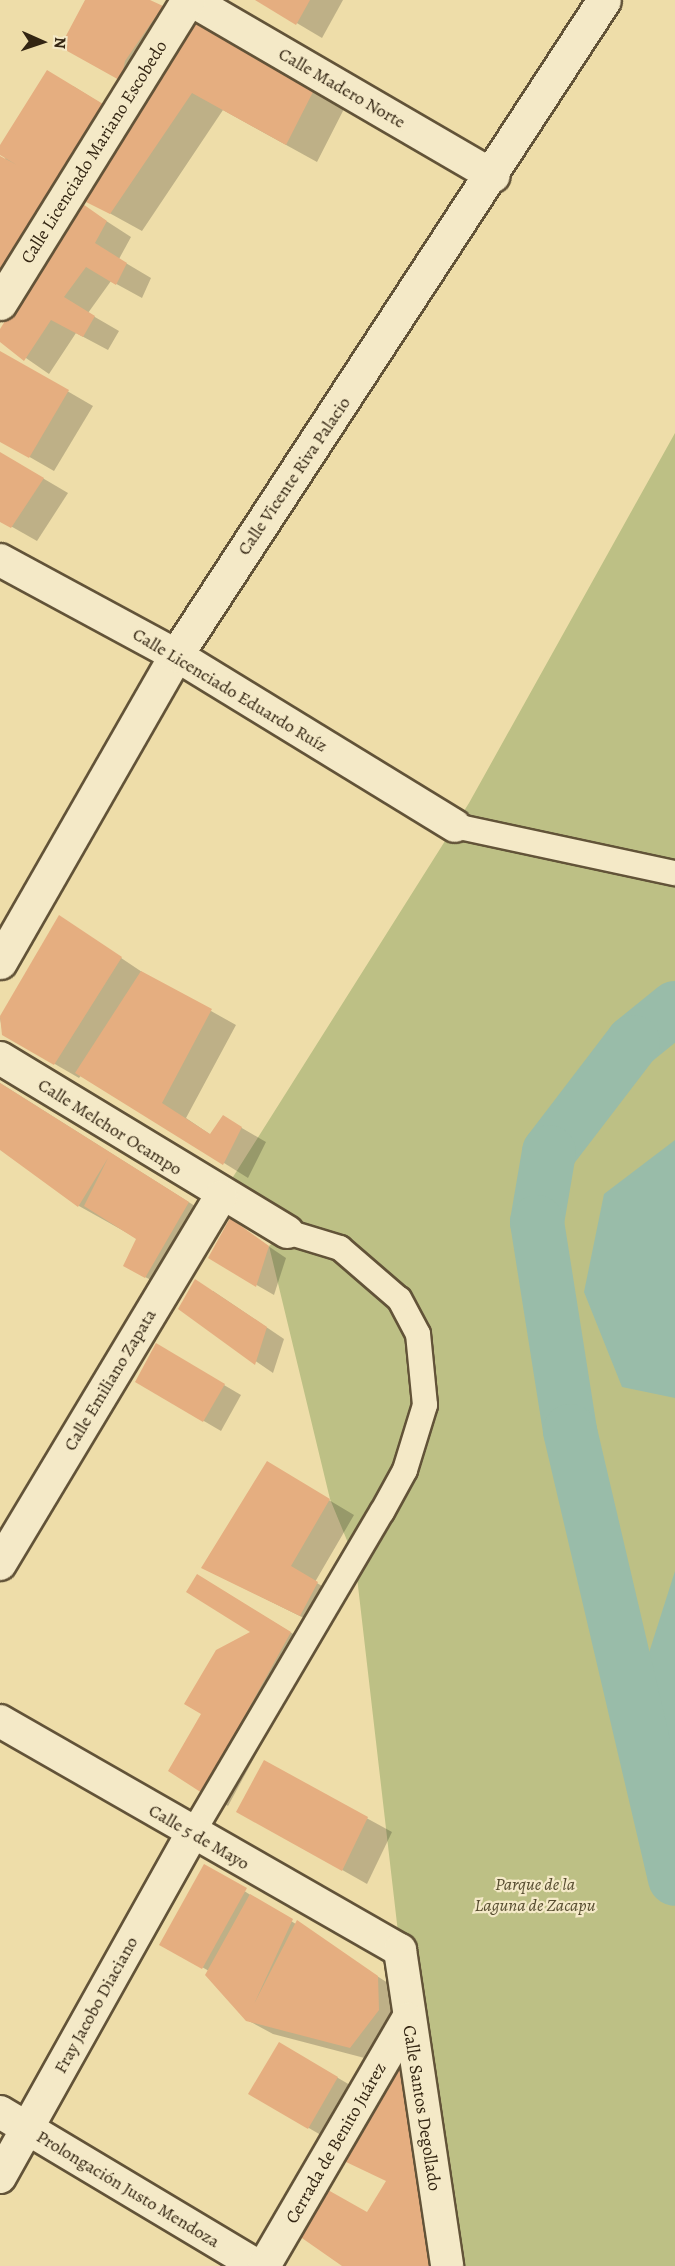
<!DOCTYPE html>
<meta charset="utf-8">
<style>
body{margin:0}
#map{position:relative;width:675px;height:2266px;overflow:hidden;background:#eedda9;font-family:Alegreya,serif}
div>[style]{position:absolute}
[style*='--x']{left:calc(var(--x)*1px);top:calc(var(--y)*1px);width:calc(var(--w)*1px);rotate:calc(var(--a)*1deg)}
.green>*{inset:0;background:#bdc085}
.water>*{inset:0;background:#99bca9}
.shadow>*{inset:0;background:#0003}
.river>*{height:54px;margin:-27px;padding:0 27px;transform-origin:27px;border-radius:27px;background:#99bca9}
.building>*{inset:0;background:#e5ae80}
.roads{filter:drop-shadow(2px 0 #625338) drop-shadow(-2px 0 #625338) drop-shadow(0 2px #625338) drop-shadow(0 -2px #625338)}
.pedestrian>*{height:24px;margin:-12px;padding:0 12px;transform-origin:12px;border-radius:12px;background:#f4e9c7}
.minor>*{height:32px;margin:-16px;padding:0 16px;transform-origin:16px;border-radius:16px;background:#f4e9c7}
.secondary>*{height:33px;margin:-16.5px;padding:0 16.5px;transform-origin:16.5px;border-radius:16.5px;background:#f4e9c7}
span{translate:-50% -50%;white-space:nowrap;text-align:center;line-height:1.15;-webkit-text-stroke:4.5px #f4e9c7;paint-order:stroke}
.street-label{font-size:18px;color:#332512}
.park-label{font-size:18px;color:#564c2f;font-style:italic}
.north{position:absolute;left:12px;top:12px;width:60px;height:60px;-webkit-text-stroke:4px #f4e9c7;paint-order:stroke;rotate:93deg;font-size:16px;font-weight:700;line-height:24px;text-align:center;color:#332512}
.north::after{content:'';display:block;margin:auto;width:21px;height:27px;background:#332512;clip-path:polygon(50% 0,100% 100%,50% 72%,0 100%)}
</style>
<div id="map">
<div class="green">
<div style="clip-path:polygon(675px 433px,675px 2266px,447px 2266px,408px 2019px,355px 1560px,330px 1499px,269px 1246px,286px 1232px,221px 1196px,469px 803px)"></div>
</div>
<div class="water">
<div style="clip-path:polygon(675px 1140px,675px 1398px,622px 1387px,584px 1292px,604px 1194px)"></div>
<div style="clip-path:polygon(675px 1571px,675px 1784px,664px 1763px,646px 1662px)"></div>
</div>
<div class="shadow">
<div style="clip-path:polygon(86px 0,147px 0,221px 36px,344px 109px,317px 162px,223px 110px,142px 231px,82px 198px,0 310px,0 158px,6px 160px,0 148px,73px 86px,129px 121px,138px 90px,62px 46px)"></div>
<div style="clip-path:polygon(258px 0,343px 0,322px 38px)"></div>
<div style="clip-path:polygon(80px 204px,131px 237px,119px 259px,151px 278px,142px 298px,111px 281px,88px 313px,119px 331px,108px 350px,76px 333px,49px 374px,0 340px,0 332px)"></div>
<div style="clip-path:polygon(0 352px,93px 406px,54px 471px,0 440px)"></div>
<div style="clip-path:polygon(0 453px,68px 493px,37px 541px,0 520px)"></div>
<div style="clip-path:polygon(60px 917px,145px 974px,236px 1025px,186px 1118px,211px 1135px,223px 1117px,266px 1142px,248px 1178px,82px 1074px,79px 1078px,3px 1034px,0 1018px)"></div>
<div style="clip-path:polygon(0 1083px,206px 1213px,163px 1286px,143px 1276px,138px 1239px,79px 1206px,0 1149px)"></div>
<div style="clip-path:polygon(231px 1221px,286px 1258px,274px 1295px,210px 1258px)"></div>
<div style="clip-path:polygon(213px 1291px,284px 1339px,273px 1373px,180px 1309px)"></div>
<div style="clip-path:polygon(156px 1345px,241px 1395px,221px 1431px,137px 1382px)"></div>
<div style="clip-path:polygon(267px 1463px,354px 1515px,315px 1582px,342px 1597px,326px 1629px,203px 1568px)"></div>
<div style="clip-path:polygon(215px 1586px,308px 1643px,304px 1666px,228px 1806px,170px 1771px,264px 1639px)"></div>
<div style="clip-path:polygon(264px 1762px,392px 1832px,367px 1884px,238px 1811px)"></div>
<div style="clip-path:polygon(205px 1866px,402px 1992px,376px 2061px,273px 2034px,247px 2020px,209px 1971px,161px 1944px)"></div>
<div style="clip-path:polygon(280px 2044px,362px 2092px,333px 2142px,250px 2094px)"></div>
</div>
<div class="river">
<div style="--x:675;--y:1008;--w:54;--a:141"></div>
<div style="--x:633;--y:1042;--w:138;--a:127.4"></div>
<div style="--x:549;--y:1152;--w:71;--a:99.7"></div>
<div style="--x:537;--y:1222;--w:212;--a:81"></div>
<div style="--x:570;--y:1431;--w:460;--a:76.8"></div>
</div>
<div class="building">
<div style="clip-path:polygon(85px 0,150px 0,163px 6px,125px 61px,121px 81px,60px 47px)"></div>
<div style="clip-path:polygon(255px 0,310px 0,296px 25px)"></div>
<div style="clip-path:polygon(190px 16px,314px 90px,286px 145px,192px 93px,110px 214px,80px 199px)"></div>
<div style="clip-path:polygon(47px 70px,103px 104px,0 269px,0 156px,17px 165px,0 155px,0 145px)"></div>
<div style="clip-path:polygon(80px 202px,107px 221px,95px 243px,127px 263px,116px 285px,86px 267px,64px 297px,95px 316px,83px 337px,51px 320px,24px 361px,0 342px,0 329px)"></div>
<div style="clip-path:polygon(0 351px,69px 390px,29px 458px,0 442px)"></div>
<div style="clip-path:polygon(0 452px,44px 478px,11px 528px,0 522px)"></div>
<div style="clip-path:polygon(59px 915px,122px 957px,54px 1065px,2px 1035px,0 1016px)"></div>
<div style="clip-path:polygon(141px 971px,212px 1009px,162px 1103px,210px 1134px,223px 1115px,242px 1127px,223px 1165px,75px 1073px)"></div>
<div style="clip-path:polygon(0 1083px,189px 1202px,145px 1278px,123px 1266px,136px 1239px,84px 1206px,108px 1158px,78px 1207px,0 1150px)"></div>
<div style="clip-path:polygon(230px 1218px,269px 1246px,256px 1287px,208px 1258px)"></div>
<div style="clip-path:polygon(195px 1279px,267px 1327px,255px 1365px,178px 1309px)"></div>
<div style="clip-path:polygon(156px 1343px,225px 1384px,203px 1422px,135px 1382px)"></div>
<div style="clip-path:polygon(267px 1461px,330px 1499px,291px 1566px,318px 1582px,300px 1616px,201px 1568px)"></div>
<div style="clip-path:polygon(197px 1574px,291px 1632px,202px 1793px,168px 1771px,201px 1714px,184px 1704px,216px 1650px,250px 1632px,186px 1592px)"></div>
<div style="clip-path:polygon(264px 1760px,368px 1817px,342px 1871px,236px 1812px)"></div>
<div style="clip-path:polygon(204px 1864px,247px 1888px,202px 1969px,159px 1945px)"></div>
<div style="clip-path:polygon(250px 1894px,293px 1919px,254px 2004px,297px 1920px,378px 1976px,379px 2010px,350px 2048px,246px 2021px,205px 1975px)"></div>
<div style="clip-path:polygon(279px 2042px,338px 2077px,308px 2129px,248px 2094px)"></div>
<div style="clip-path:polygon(406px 2054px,436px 2266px,342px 2266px,299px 2236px,328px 2190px,367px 2212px,386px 2181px,344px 2161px)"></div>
</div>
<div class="roads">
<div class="pedestrian">
<div style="--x:455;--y:826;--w:225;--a:12.1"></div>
<div style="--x:192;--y:1834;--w:374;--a:-59.5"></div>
<div style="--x:382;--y:1512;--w:48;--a:-61.3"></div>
<div style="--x:405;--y:1470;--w:68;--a:-72.9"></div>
<div style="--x:425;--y:1405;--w:71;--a:-95.6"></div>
<div style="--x:418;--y:1334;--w:40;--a:-118"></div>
<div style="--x:399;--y:1299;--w:78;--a:-139.2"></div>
<div style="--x:340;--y:1248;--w:55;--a:-163.2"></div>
</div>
<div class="minor">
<div style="--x:191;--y:0;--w:350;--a:30.2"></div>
<div style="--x:0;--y:560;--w:200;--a:28.4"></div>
<div style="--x:176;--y:655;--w:327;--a:31.5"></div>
<div style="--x:0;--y:1058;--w:336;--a:31.2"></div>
<div style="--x:0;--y:1564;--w:429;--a:-59"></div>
<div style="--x:0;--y:1721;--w:461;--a:29.8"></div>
<div style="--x:400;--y:1950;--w:319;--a:81.5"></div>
<div style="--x:0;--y:2112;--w:300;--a:30.9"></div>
<div style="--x:0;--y:2177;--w:393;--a:-60.8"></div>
<div style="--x:264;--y:2266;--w:286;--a:-59.8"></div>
</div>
<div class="secondary">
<div style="--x:0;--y:303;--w:357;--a:-58.2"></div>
<div style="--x:0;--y:962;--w:354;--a:-60.2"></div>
<div style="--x:176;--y:655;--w:782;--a:-56.84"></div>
</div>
</div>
<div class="street-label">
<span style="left:342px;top:88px;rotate:30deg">Calle Madero Norte</span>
<span style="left:94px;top:152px;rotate:-58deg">Calle Licenciado Mariano Escobedo</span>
<span style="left:294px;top:476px;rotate:-56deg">Calle Vicente Riva Palacio</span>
<span style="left:230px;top:690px;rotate:31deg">Calle Licenciado Eduardo Ruíz</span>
<span style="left:110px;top:1127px;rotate:32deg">Calle Melchor Ocampo</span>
<span style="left:110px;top:1380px;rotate:-59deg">Calle Emiliano Zapata</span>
<span style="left:199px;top:1837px;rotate:30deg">Calle 5 de Mayo</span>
<span style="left:96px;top:2005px;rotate:-61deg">Fray Jacobo Diaciano</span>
<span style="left:422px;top:2108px;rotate:81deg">Calle Santos Degollado</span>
<span style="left:336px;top:2143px;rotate:-60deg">Cerrada de Benito Juárez</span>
<span style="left:128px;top:2189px;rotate:31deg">Prolongación Justo Mendoza</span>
</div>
<div class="park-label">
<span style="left:535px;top:1895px">Parque de la<br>Laguna de Zacapu</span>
</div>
<div class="north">N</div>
</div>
